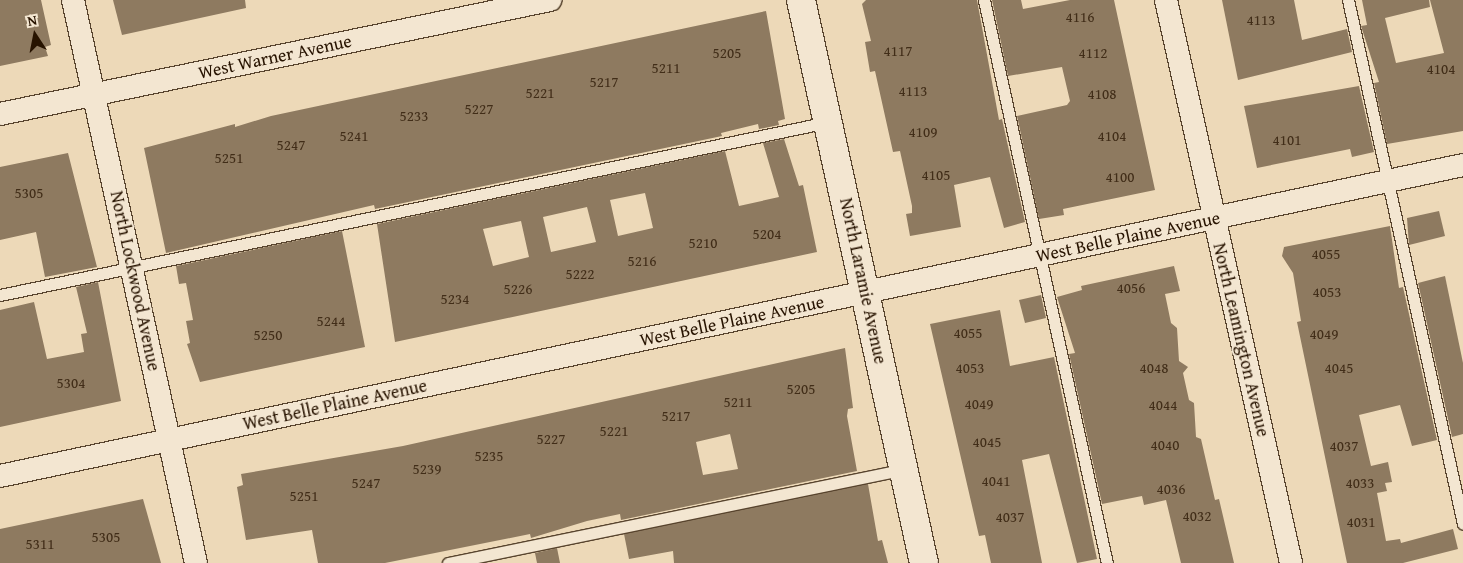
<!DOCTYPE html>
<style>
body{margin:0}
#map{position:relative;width:1463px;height:563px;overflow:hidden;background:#edd9b8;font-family:"Gentium Book Plus",serif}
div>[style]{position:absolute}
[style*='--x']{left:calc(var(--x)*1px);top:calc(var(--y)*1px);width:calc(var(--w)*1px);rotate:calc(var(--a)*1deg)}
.building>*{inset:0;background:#8e7a60}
.roads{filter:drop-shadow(1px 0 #58442e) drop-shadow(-1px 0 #58442e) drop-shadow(0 1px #58442e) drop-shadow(0 -1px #58442e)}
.service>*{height:11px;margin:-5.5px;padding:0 5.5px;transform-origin:5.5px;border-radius:5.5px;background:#f3e6d1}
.minor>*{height:22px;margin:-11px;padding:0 11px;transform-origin:11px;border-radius:11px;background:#f3e6d1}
.tertiary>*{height:28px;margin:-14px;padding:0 14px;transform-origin:14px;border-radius:14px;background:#f3e6d1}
span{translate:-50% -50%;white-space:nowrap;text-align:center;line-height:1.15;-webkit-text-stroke:4px #f3e6d1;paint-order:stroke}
.number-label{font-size:15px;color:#412d18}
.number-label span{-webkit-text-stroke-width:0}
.street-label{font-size:18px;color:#271300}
.north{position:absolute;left:10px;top:10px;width:50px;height:50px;-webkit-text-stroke:4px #f3e6d1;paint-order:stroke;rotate:349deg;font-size:14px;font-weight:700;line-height:20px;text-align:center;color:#271300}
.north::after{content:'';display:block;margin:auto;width:18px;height:22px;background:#271300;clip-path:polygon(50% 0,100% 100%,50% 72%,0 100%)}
</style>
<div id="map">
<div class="building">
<div style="clip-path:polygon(0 0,41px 0,51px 45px,45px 47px,48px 56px,0 66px)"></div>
<div style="clip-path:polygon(113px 0,245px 0,246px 8px,122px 35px)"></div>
<div style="clip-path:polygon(866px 0,977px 0,999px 120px,1002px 119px,1025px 222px,1004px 228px,990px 177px,954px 185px,961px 227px,910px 236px,906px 214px,912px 213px,912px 206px,900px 151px,893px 152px,875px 71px,870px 72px,865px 42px,871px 41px,862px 4px)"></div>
<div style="clip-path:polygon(992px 0,1021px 0,1023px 9px,1070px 0,1114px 0,1155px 190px,1063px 209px,1064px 215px,1039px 219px,1017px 116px,1067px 105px,1070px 101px,1062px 67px,1008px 76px)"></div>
<div style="clip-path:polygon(1222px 0,1294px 0,1302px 40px,1347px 29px,1352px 52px,1238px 80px)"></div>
<div style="clip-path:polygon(1362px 0,1429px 0,1430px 7px,1385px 18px,1396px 63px,1444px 53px,1430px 0,1463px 0,1463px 131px,1387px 144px,1374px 83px,1379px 82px,1361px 26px,1367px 25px)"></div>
<div style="clip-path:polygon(766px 11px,785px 119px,778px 121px,779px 125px,759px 129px,758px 124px,721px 133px,722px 136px,375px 209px,374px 205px,166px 253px,144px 148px,235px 124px,235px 127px,271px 116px)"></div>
<div style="clip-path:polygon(1359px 86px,1374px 152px,1352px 157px,1350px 149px,1257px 168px,1244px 106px)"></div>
<div style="clip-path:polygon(evenodd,784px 139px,799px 186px,803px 185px,817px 252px,395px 342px,377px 224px,725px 151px,739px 206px,779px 197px,763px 143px,784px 139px,645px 193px,653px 228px,618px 236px,610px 200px,645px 193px,784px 139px,587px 207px,596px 242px,551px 252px,543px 217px,587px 207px,784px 139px,521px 221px,529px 257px,493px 266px,483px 229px,521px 221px)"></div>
<div style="clip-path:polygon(68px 153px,97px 267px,45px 277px,36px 232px,0 240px,0 167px)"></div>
<div style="clip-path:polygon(1439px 211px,1445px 236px,1409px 245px,1407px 218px)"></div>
<div style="clip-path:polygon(1390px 226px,1399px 288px,1403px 287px,1437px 440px,1412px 446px,1400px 405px,1359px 415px,1371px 466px,1388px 462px,1392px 482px,1385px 483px,1387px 491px,1377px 493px,1386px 541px,1400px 539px,1401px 543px,1453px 529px,1458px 549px,1403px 563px,1347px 563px,1297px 322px,1301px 321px,1293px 273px,1282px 256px,1284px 247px)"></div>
<div style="clip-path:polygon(342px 231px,365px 347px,200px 382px,187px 344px,190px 343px,186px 321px,193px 320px,186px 283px,179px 284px,176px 266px)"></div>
<div style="clip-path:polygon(1174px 266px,1180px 291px,1165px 294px,1171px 323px,1177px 328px,1179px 361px,1188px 367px,1183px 373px,1189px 400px,1194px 403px,1196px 437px,1201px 439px,1215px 500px,1219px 499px,1234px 563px,1181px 563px,1166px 500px,1144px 505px,1142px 496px,1102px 504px,1069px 354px,1075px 353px,1057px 297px,1082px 290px,1081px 286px)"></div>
<div style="clip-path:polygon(1445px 276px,1463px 363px,1463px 434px,1452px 437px,1418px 283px)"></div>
<div style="clip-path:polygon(98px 282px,121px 401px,0 427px,0 310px,34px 302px,47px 359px,84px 352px,81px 334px,87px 333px,76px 287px)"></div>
<div style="clip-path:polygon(1041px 295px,1046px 318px,1025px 323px,1019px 300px)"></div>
<div style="clip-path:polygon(1000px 310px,1010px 366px,1054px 357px,1097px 559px,1077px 563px,1049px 454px,1022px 460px,1042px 563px,991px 563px,985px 535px,979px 536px,930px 324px)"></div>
<div style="clip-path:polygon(evenodd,845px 348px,853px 408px,848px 409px,847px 416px,857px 471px,621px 520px,620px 514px,587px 521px,531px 538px,530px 534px,385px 563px,318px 563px,312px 530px,246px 540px,237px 487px,243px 485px,241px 474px,403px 446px,845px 348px,730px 434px,738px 469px,703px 475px,696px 442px,730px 434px)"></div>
<div style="clip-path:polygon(868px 484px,878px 541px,882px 540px,888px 563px,674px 563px,673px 551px,629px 559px,624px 534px)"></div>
<div style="clip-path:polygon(143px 499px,161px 563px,0 563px,0 529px)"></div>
<div style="clip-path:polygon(557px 548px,560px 563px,537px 563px,535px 553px)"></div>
</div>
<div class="roads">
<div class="service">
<div style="--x:984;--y:0;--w:576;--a:77.68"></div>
<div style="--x:1348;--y:0;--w:536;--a:77.62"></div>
<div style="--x:0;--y:295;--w:846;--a:-11.8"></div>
<div style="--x:448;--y:563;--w:466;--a:-11.6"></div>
</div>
<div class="minor">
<div style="--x:73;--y:0;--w:576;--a:77.68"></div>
<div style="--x:1166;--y:0;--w:577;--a:77.48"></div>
<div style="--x:0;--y:114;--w:562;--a:-11.71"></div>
<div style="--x:0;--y:476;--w:1496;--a:-12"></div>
</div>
<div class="tertiary">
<div style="--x:801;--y:0;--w:576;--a:77.68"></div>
</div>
</div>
<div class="number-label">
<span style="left:1080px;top:17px">4116</span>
<span style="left:1261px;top:20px">4113</span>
<span style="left:898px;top:51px">4117</span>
<span style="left:727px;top:53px">5205</span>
<span style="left:1093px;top:53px">4112</span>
<span style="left:666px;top:68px">5211</span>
<span style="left:1441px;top:69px">4104</span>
<span style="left:604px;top:82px">5217</span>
<span style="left:913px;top:91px">4113</span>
<span style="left:540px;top:93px">5221</span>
<span style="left:1102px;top:94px">4108</span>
<span style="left:479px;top:109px">5227</span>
<span style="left:414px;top:116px">5233</span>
<span style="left:923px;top:132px">4109</span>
<span style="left:354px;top:136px">5241</span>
<span style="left:1112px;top:136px">4104</span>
<span style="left:1287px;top:140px">4101</span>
<span style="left:291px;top:145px">5247</span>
<span style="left:229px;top:158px">5251</span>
<span style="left:936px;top:175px">4105</span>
<span style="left:1120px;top:177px">4100</span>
<span style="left:29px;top:193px">5305</span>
<span style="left:767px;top:234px">5204</span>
<span style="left:703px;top:243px">5210</span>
<span style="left:1326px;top:254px">4055</span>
<span style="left:642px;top:261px">5216</span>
<span style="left:580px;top:274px">5222</span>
<span style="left:1131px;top:288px">4056</span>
<span style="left:518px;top:289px">5226</span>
<span style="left:1327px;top:292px">4053</span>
<span style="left:455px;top:299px">5234</span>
<span style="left:331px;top:321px">5244</span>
<span style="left:968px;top:333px">4055</span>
<span style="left:1324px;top:334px">4049</span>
<span style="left:268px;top:335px">5250</span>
<span style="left:970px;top:368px">4053</span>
<span style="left:1154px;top:368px">4048</span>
<span style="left:1339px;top:368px">4045</span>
<span style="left:71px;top:383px">5304</span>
<span style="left:801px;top:389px">5205</span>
<span style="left:738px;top:402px">5211</span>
<span style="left:979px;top:404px">4049</span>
<span style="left:1163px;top:405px">4044</span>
<span style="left:676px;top:416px">5217</span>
<span style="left:614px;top:431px">5221</span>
<span style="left:551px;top:439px">5227</span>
<span style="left:987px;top:442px">4045</span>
<span style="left:1165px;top:445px">4040</span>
<span style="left:1344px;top:446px">4037</span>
<span style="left:489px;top:456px">5235</span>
<span style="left:427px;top:469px">5239</span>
<span style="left:996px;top:481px">4041</span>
<span style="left:366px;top:483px">5247</span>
<span style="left:1360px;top:483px">4033</span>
<span style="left:1171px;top:489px">4036</span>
<span style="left:304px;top:496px">5251</span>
<span style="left:1197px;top:516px">4032</span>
<span style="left:1010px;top:517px">4037</span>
<span style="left:1361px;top:522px">4031</span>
<span style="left:106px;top:537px">5305</span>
<span style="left:40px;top:544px">5311</span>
</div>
<div class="street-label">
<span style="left:275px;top:57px;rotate:-12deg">West Warner Avenue</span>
<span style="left:1128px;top:237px;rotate:-12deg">West Belle Plaine Avenue</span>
<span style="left:135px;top:281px;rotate:78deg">North Lockwood Avenue</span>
<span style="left:863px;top:281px;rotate:78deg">North Laramie Avenue</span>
<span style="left:732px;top:321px;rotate:-12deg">West Belle Plaine Avenue</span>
<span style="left:1241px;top:340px;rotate:77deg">North Leamington Avenue</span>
<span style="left:335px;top:405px;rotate:-12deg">West Belle Plaine Avenue</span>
</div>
<div class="north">N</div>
</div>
